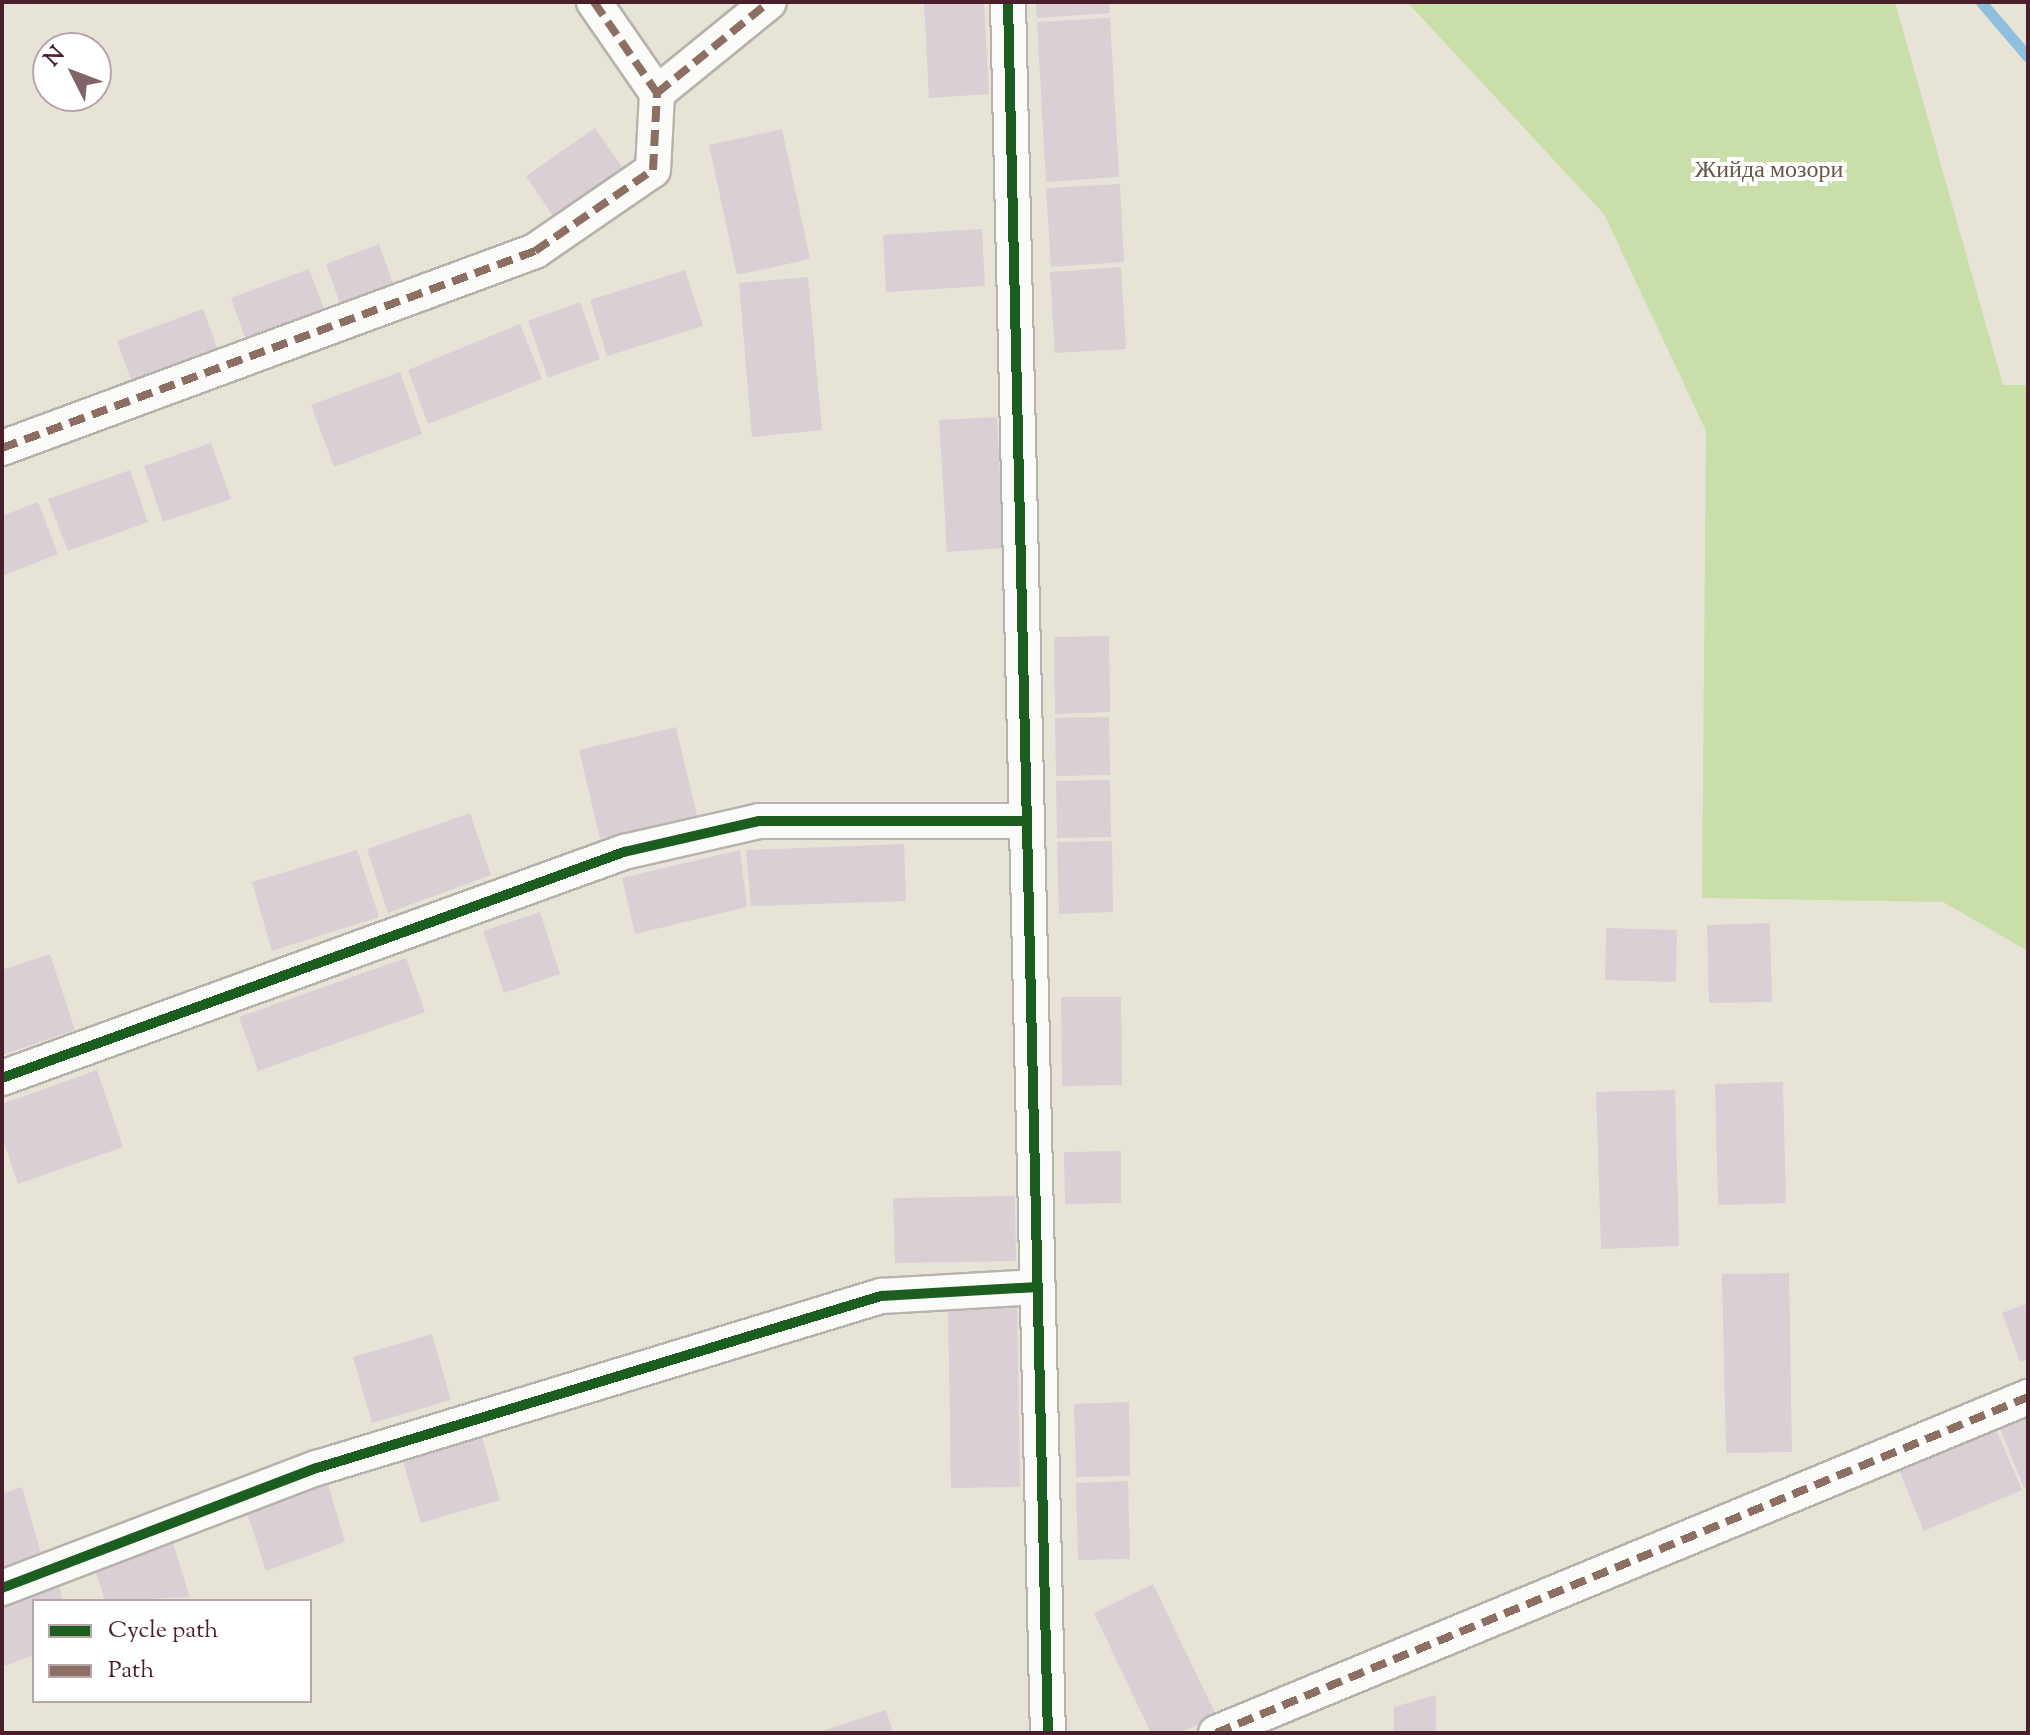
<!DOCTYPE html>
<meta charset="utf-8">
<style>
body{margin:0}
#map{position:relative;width:2030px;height:1735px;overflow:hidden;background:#e7e4d7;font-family:"Sorts Mill Goudy",serif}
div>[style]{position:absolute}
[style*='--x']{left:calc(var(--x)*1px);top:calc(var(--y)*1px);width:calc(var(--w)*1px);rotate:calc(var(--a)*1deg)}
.green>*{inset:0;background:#c9dea9}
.stream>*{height:11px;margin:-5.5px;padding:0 5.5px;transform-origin:5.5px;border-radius:5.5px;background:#90bedd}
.building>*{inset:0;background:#d9cfd5}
.roads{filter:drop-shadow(2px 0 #b8b2ac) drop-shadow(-2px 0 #b8b2ac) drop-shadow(0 2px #b8b2ac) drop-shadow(0 -2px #b8b2ac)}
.street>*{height:34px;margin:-17px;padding:0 17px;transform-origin:17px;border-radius:17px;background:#fbfbf9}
.quiet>*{height:8px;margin-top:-4px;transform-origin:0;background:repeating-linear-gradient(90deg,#8d6e63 0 16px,transparent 0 24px)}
.cycleway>*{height:10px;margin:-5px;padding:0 5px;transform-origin:5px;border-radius:5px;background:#1b5e20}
span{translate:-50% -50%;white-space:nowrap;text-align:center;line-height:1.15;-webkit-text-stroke:8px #fff;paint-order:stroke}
.park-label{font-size:24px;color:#695746}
.frame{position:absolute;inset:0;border:4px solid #4a1f2b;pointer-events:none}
.legend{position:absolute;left:32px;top:1599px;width:280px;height:104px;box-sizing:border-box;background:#fff;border:2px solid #b7a5aa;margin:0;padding:10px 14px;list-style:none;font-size:24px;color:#4a1f2b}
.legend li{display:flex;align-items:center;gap:16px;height:40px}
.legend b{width:40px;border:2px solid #b7a5aa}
.north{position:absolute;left:32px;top:32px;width:80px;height:80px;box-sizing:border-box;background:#fff;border:2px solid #b7a5aa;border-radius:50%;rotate:312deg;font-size:22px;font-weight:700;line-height:32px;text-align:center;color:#4a1f2b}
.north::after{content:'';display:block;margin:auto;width:28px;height:36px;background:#816467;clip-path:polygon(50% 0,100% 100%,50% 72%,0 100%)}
</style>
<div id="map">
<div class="green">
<div style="clip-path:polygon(1407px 2px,1895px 2px,2003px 385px,2028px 385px,2028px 951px,1943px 902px,1702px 898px,1706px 431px,1604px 214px)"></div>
</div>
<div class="stream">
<div style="--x:1981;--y:2;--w:72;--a:49.5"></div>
</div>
<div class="building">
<div style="clip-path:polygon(924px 2px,984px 2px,989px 94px,929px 98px)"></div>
<div style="clip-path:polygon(1036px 2px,1109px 2px,1110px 13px,1037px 18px)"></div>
<div style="clip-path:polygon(1110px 18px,1119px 177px,1046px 182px,1037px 22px)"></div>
<div style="clip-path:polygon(595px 128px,624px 170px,553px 216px,526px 176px)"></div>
<div style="clip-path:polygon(782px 129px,810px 259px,737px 275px,709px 145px)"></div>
<div style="clip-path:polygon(1120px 184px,1124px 262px,1051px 267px,1046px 188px)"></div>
<div style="clip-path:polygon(982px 229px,985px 286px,886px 292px,883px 235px)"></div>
<div style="clip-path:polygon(379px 244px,395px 289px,342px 309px,326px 264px)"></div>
<div style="clip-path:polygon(1121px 267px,1126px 349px,1055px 353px,1050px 272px)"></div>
<div style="clip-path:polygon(309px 269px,326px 314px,247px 343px,231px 298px)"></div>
<div style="clip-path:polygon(685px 270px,703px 326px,607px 356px,590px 300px)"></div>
<div style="clip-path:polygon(808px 277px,822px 430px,752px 437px,739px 283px)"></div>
<div style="clip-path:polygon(580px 302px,600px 359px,548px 378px,528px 321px)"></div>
<div style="clip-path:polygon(203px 309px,219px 353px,133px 385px,117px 341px)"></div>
<div style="clip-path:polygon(520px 324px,542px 379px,428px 424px,408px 370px)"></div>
<div style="clip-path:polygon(400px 372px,422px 434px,334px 467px,311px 405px)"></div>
<div style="clip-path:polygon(997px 417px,1004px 548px,947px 552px,939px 420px)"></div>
<div style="clip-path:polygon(211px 443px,231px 499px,163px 522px,144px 466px)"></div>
<div style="clip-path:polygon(130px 470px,148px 522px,68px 551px,48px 499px)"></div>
<div style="clip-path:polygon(38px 502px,58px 554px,2px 576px,2px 516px)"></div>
<div style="clip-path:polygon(1109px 636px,1110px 712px,1055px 714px,1054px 637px)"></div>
<div style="clip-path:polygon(1109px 717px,1110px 775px,1056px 776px,1055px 718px)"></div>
<div style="clip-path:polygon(676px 727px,697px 816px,600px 839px,579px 750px)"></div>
<div style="clip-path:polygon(1110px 780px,1111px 837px,1057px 838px,1056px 781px)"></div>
<div style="clip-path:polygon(470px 813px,491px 875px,388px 913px,367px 849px)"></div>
<div style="clip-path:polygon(1112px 841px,1113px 912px,1059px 914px,1057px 842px)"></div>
<div style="clip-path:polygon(904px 844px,906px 901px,751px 906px,746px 850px)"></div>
<div style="clip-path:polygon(357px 850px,379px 917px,272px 951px,252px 882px)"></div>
<div style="clip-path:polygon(740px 850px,747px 907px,635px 934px,622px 878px)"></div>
<div style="clip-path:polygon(540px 912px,560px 974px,504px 993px,483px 931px)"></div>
<div style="clip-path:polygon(1770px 923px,1772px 1002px,1709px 1003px,1707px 925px)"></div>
<div style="clip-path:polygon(1606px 928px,1677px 930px,1676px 982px,1605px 980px)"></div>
<div style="clip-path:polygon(50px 954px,75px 1030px,2px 1055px,2px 970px)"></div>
<div style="clip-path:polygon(406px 958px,425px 1012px,258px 1071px,239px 1017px)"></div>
<div style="clip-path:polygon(1061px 997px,1121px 997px,1122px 1085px,1062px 1086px)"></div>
<div style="clip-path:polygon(97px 1070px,123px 1147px,18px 1184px,2px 1137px,2px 1104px)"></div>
<div style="clip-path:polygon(1783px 1082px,1786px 1203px,1718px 1205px,1715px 1084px)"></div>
<div style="clip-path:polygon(1675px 1090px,1679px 1246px,1601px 1249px,1596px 1092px)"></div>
<div style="clip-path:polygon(1121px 1151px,1121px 1203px,1065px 1204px,1064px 1152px)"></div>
<div style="clip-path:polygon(1015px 1196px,1016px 1261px,895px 1263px,893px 1198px)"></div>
<div style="clip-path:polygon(1789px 1273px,1792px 1452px,1726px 1453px,1722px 1274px)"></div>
<div style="clip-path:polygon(2028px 1303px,2028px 1359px,2020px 1362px,2002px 1313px)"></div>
<div style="clip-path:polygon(1017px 1305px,1020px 1487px,951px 1488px,948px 1306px)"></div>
<div style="clip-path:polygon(432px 1334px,451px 1400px,372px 1423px,353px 1357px)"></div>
<div style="clip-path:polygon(1129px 1402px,1130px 1476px,1076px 1477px,1074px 1404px)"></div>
<div style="clip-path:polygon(2028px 1414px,2028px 1487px,2024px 1488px,1999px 1426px)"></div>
<div style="clip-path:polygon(1995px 1427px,2022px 1490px,1924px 1531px,1898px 1468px)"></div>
<div style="clip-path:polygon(481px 1434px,500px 1500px,421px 1523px,402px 1458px)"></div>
<div style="clip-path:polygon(327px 1481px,345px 1542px,266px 1571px,246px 1509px)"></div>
<div style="clip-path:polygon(1128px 1481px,1130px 1559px,1078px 1560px,1076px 1483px)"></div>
<div style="clip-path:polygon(22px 1487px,41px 1553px,2px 1567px,2px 1494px)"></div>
<div style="clip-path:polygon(172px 1541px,190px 1597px,105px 1601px,94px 1566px)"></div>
<div style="clip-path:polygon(1153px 1584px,1217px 1717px,1178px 1733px,1151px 1733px,1094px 1613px)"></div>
<div style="clip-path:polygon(59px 1587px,63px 1601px,34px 1601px,34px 1655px,2px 1667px,2px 1608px)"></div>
<div style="clip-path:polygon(1436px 1695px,1436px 1733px,1394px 1733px,1394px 1707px)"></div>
<div style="clip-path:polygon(886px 1710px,893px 1733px,819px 1733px,819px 1732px)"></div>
</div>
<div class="roads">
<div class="street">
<div style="--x:594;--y:2;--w:111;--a:55.3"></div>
<div style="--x:1008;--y:2;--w:1731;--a:88.68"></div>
<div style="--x:2;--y:448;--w:568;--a:-20.28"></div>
<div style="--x:535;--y:251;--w:143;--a:-34.5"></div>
<div style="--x:653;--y:170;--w:77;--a:-87"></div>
<div style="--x:657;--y:93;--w:144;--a:-39.1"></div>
<div style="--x:2;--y:1078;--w:662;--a:-19.97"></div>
<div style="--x:624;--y:852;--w:139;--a:-12.9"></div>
<div style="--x:759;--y:821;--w:268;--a:0"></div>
<div style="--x:2;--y:1588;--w:337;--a:-20.9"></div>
<div style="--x:317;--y:1468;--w:590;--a:-16.96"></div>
<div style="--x:881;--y:1296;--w:157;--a:-3.3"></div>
<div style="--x:1216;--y:1733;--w:879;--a:-22.48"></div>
</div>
</div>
<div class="quiet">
<div style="--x:594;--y:2;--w:111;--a:55.3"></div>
<div style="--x:2;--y:448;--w:568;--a:-20.28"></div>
<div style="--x:535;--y:251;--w:143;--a:-34.5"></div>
<div style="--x:653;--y:170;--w:77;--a:-87"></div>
<div style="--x:657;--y:93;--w:144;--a:-39.1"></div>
<div style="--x:1216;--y:1733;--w:879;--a:-22.48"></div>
</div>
<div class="cycleway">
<div style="--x:1008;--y:2;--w:1731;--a:88.68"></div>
<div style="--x:2;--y:1078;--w:662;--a:-19.97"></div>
<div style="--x:624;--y:852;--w:139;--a:-12.9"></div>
<div style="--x:759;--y:821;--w:268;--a:0"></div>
<div style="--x:2;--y:1588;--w:337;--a:-20.9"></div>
<div style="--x:317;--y:1468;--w:590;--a:-16.96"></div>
<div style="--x:881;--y:1296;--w:157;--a:-3.3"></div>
</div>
<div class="park-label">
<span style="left:1769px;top:172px">Жийда мозори</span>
</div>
<div class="frame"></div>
<ul class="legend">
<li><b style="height:10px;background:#1b5e20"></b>Cycle path</li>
<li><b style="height:10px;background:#8d6e63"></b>Path</li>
</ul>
<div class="north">N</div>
</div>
